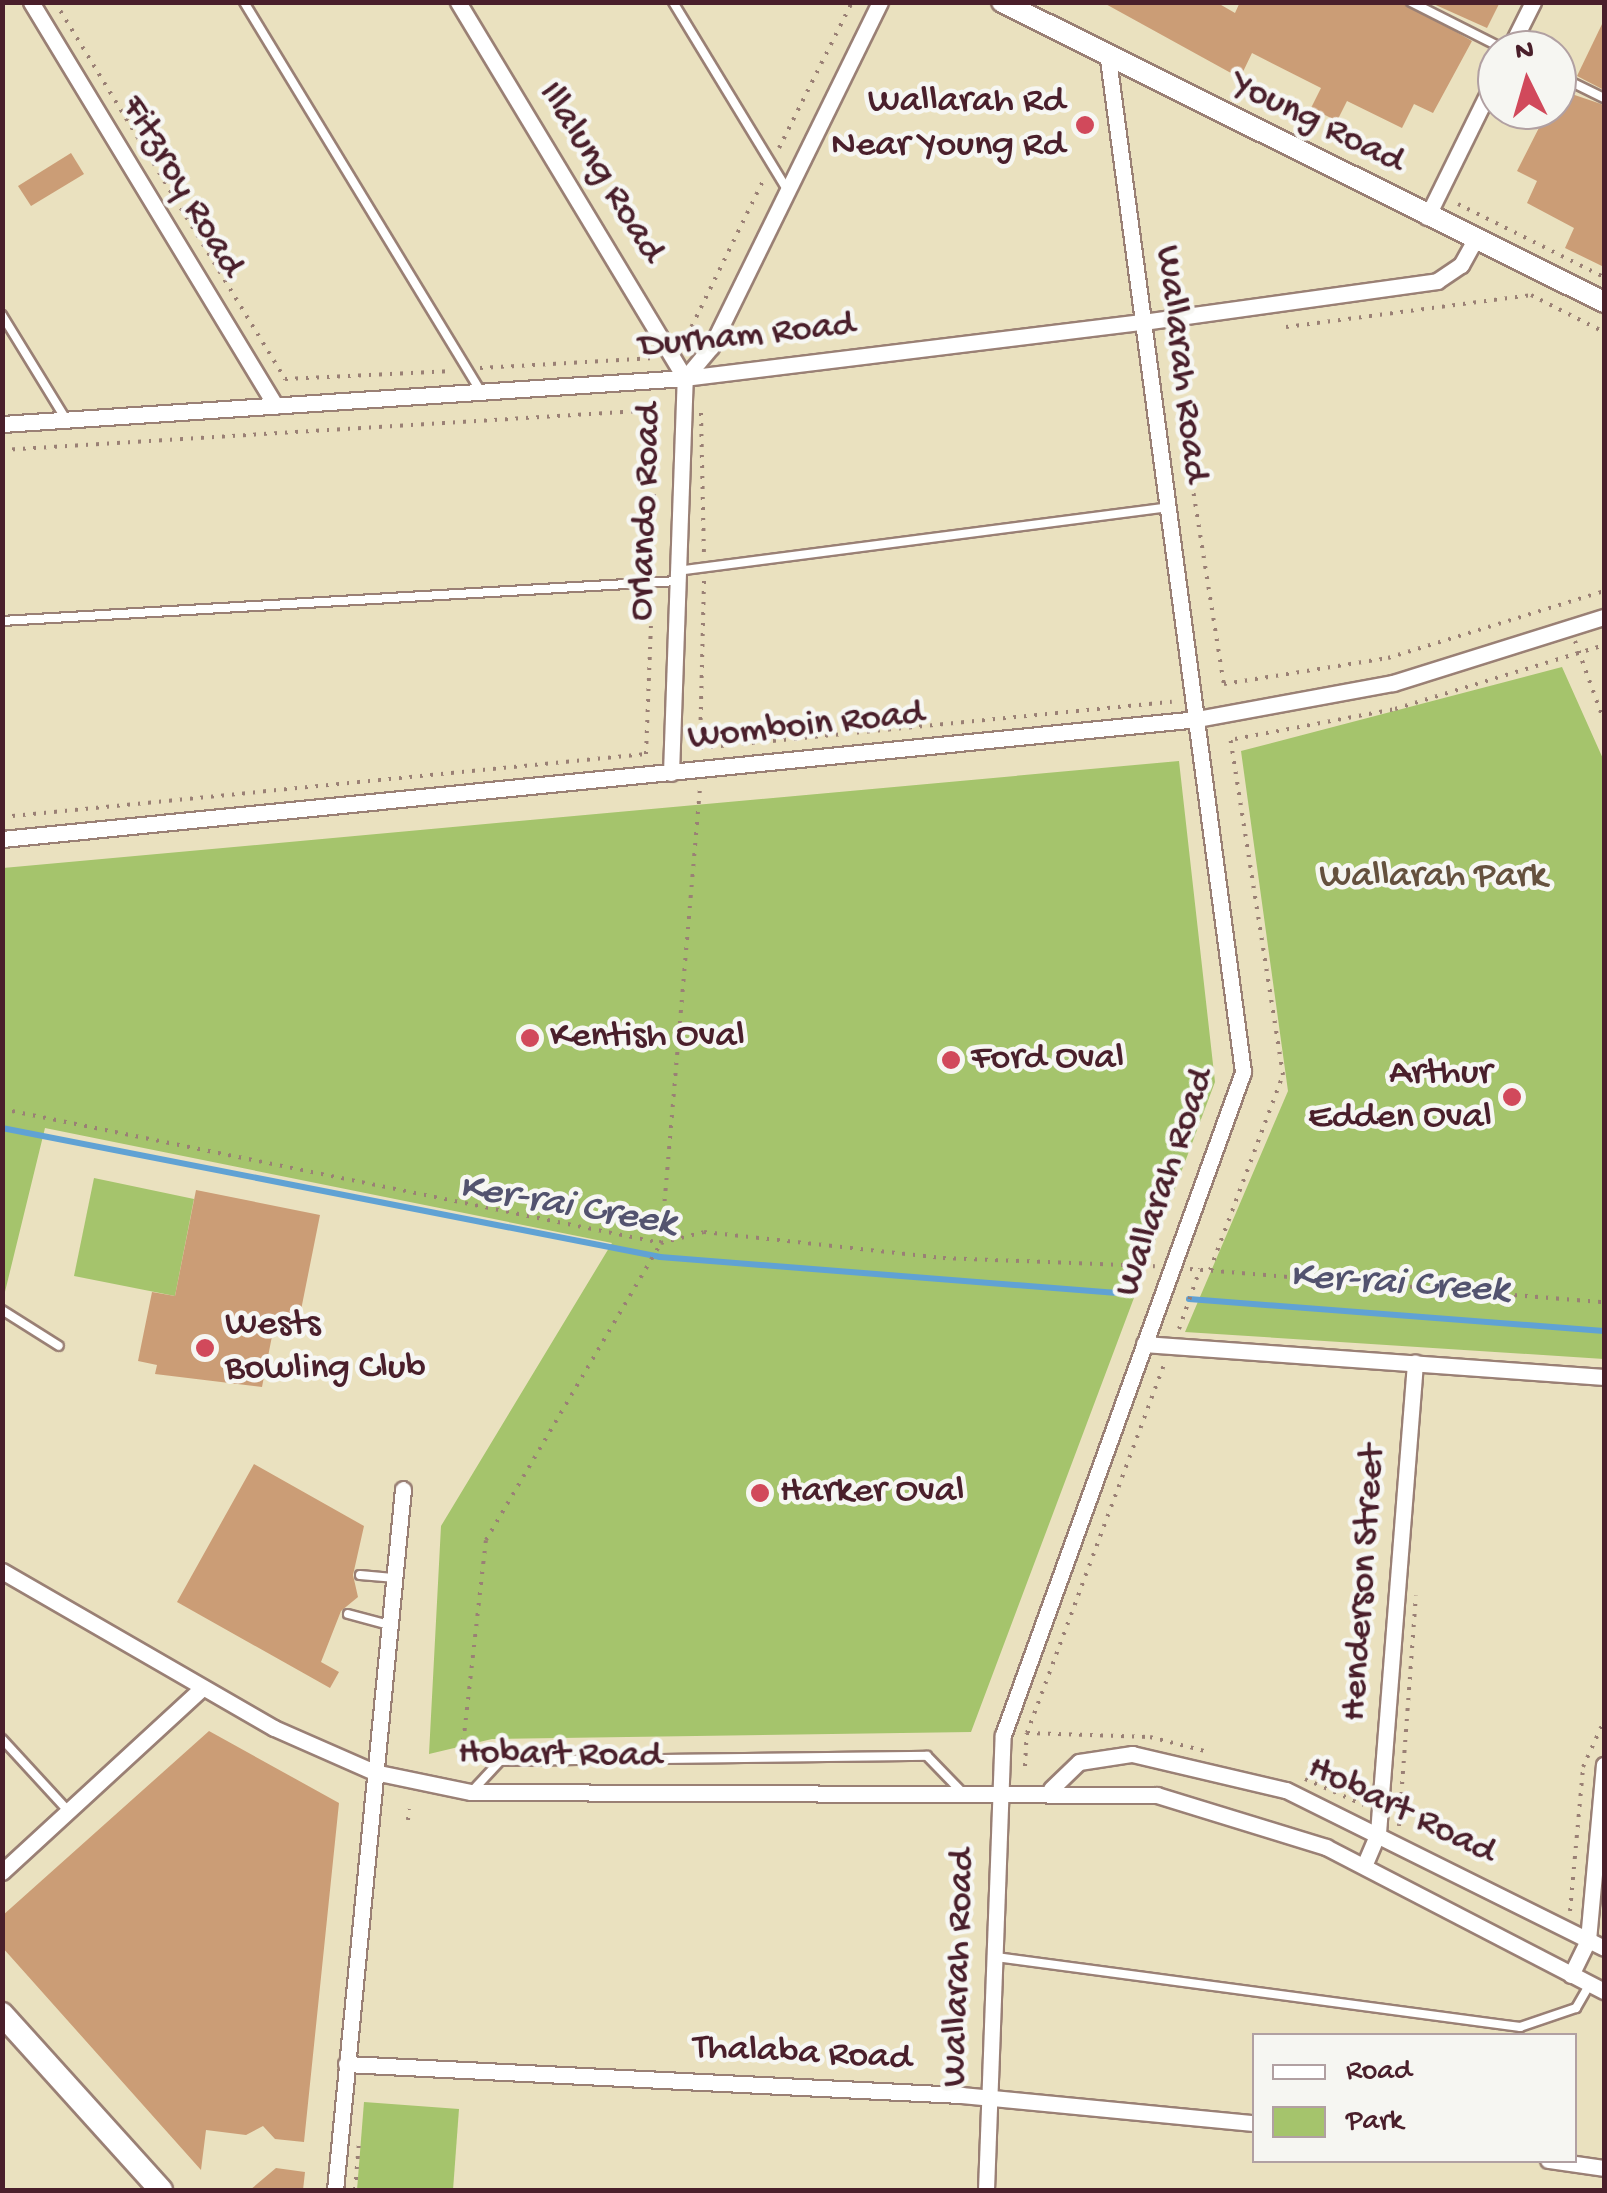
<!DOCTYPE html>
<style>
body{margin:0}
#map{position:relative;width:1607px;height:2193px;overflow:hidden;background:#eae1bf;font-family:"Gochi Hand",sans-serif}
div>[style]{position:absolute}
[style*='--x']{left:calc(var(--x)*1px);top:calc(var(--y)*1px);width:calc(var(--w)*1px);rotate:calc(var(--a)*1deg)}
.green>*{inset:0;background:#a5c46c}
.stream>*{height:6px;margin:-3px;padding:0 3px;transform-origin:3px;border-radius:3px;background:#60a2d4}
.building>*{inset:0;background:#cb9d76}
.path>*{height:4px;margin-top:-2px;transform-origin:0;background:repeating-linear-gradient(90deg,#9a8075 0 2.5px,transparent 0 10.5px)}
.roads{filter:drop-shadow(2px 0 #9a8075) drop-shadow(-2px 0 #9a8075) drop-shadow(0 2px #9a8075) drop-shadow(0 -2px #9a8075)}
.service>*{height:8px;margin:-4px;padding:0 4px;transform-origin:4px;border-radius:4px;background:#fff}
.minor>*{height:15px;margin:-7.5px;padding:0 7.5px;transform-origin:7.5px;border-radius:7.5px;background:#fff}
.tertiary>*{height:20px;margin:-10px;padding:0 10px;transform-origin:10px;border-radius:10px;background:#fff}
.secondary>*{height:22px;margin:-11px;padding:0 11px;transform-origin:11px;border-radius:11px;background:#fff}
.dots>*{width:28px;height:28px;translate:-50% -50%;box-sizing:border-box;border:5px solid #f6f6f2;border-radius:50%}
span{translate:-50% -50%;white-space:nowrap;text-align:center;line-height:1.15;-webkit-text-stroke:9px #f6f6f2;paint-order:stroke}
.poi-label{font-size:38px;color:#4a1f2b}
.right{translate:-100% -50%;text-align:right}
.left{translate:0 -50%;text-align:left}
.street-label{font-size:38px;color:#4a1f2b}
.park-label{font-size:38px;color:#65513e}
.water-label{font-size:40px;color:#53536f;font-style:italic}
.frame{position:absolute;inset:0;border:5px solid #4a1f2b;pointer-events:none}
.legend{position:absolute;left:1252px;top:2033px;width:325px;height:130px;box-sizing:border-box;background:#f6f6f2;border:2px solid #b1a0a2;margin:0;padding:12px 18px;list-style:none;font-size:30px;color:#4a1f2b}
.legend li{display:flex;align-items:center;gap:20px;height:50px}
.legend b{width:50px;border:2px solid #b1a0a2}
.north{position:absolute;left:1477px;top:30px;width:100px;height:100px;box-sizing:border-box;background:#f6f6f2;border:2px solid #b1a0a2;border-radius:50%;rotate:355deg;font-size:28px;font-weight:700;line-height:40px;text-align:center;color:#4a1f2b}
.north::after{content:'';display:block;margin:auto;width:35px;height:45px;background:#d1495b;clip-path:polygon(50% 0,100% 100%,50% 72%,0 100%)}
</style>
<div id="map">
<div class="green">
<div style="clip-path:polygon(1562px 667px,1604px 761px,1604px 1359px,1185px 1332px,1288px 1091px,1241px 751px)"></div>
<div style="clip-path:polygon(1179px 761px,1215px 1082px,971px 1732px,492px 1739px,429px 1754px,441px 1526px,612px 1243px,45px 1128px,3px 1300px,3px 868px)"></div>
<div style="clip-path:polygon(94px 1178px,194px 1199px,175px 1296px,74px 1276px)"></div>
<div style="clip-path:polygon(364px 2102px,459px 2109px,453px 2190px,357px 2190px)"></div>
</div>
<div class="stream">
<div style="--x:2;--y:1128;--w:671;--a:11.09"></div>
<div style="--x:660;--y:1257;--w:468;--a:4.5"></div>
<div style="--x:1189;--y:1299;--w:416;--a:4.4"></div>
</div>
<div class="building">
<div style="clip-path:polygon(1102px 2px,1216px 2px,1235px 13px,1240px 2px,1404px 2px,1472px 41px,1433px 113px,1414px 104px,1402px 128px,1347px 101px,1337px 121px,1311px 108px,1321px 88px,1252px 53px,1240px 78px)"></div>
<div style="clip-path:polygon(1429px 2px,1500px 2px,1487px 28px)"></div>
<div style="clip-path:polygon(1604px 20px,1604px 90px,1577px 76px)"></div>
<div style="clip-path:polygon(1557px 89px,1604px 105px,1604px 267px,1565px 248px,1574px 228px,1527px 203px,1537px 181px,1517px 171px,1548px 110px,1557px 110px)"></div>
<div style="clip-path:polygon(71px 153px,84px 174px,31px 206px,18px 186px)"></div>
<div style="clip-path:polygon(196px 1190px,320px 1215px,297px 1330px,274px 1326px,262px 1387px,155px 1374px,157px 1365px,138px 1361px,152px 1292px,175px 1296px)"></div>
<div style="clip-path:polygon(254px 1464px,364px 1526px,353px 1575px,358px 1597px,341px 1611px,321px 1662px,339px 1672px,330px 1688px,177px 1602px)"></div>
<div style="clip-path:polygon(209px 1731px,339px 1803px,304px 2142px,275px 2139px,263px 2126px,246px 2135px,206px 2130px,201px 2170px,2px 1947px,2px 1916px)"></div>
<div style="clip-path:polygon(276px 2168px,305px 2172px,303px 2190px,250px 2190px)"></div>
</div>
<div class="path">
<div style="--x:55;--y:2;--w:442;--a:58.6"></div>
<div style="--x:285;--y:379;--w:168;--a:-2.7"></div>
<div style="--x:779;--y:148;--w:163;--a:-63.4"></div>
<div style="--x:1458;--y:204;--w:163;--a:26.6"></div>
<div style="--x:1286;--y:327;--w:247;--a:-7.4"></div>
<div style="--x:1531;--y:295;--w:82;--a:26.9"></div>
<div style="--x:687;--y:336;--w:175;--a:-63.9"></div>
<div style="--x:1169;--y:338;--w:350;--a:81"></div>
<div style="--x:1224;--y:684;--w:166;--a:-9"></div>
<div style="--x:1388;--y:658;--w:226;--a:-17.2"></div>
<div style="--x:480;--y:368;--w:175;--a:-3.3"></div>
<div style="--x:701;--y:413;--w:143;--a:88.8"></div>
<div style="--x:2;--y:450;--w:655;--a:-3.5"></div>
<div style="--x:656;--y:410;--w:161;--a:91.4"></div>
<div style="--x:704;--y:581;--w:167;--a:91.4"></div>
<div style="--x:700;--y:748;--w:474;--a:-5.6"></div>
<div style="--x:1575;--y:641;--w:85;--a:70.1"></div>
<div style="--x:1235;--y:739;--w:163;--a:-10.6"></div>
<div style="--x:1395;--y:709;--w:219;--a:-17"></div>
<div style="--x:2;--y:817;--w:647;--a:-5.59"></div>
<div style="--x:646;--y:754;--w:159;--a:-87.8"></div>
<div style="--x:2;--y:1109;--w:672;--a:11.49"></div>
<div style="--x:661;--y:1243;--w:44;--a:-14.3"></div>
<div style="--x:704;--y:1232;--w:240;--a:6.2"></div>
<div style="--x:943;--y:1258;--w:212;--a:2.2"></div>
<div style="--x:1190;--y:1269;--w:415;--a:4.6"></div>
<div style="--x:1210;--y:1270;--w:208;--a:-69.5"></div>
<div style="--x:1283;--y:1075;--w:344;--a:-98.9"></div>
<div style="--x:1179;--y:1329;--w:64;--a:-70.7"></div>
<div style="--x:1027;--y:1733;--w:393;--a:-69.6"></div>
<div style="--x:461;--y:1762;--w:223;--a:-83.6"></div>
<div style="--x:486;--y:1540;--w:345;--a:-59.5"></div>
<div style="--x:661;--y:1243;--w:461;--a:-85.1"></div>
<div style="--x:1025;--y:1766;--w:33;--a:-87"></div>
<div style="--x:1027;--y:1733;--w:123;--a:1.9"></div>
<div style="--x:1150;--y:1737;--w:61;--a:14.3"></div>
<div style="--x:1305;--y:1779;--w:64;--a:23.8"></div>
<div style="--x:408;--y:1820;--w:11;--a:-85"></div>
<div style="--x:1399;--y:1826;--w:231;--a:-85.8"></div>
<div style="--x:1570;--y:1911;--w:145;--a:-84.8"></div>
<div style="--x:1583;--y:1767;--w:51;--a:-65.5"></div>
<div style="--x:355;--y:2190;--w:48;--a:-85.2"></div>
</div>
<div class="roads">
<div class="service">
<div style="--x:244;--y:2;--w:456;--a:58.7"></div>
<div style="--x:673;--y:2;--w:218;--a:58.7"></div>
<div style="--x:1411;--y:2;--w:106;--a:26.8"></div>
<div style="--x:1557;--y:75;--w:52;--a:26.1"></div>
<div style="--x:2;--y:315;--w:121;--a:58.5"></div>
<div style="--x:677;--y:571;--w:492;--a:-7.4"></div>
<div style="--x:2;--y:621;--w:676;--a:-3.39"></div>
<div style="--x:2;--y:1310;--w:67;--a:32.3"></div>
<div style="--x:360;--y:1575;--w:33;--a:5"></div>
<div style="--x:348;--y:1614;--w:42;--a:15"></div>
<div style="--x:2;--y:1739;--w:100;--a:47.4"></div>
<div style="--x:474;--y:1789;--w:38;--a:-47"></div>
<div style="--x:500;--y:1761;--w:427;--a:-0.7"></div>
<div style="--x:927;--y:1756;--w:46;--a:45.9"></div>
<div style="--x:996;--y:1957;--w:529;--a:7.61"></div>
<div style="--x:1520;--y:2027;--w:59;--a:-18.7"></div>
<div style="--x:1576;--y:2008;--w:28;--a:-60"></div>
</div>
<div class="minor">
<div style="--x:31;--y:2;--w:472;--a:58.8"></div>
<div style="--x:458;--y:2;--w:439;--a:58.9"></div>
<div style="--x:1509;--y:50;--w:54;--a:-63.4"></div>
<div style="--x:1427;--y:217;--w:158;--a:-63.8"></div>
<div style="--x:2;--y:424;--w:685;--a:-3.85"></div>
<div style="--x:685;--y:378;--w:461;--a:-7"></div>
<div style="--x:1143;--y:322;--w:297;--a:-7.9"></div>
<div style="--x:1437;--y:281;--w:29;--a:-34"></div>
<div style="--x:1461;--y:265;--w:29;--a:-61"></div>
<div style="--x:671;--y:773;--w:395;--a:-88"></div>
<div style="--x:685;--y:378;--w:40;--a:-50"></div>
<div style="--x:711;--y:347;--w:384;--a:-63.9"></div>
<div style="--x:2;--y:839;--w:1201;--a:-5.73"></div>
<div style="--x:1197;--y:719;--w:199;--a:-10.4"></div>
<div style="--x:1393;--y:683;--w:221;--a:-17.4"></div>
<div style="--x:1144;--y:1344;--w:461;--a:4.1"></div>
<div style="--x:2;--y:1571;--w:314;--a:30"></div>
<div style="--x:274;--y:1728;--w:109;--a:23.7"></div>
<div style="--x:374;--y:1772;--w:99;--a:11.7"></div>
<div style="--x:471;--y:1792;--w:686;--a:0.25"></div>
<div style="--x:1157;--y:1795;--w:177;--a:17.1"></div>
<div style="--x:1326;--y:1847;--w:313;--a:27.4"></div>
<div style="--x:1051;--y:1789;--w:39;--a:-44"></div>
<div style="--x:1079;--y:1762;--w:54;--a:-8.6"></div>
<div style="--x:1132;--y:1754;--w:158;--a:13.2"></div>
<div style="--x:1286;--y:1790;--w:355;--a:26.4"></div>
<div style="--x:1364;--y:1866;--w:36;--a:-67"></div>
<div style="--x:1378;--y:1833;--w:472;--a:-85.5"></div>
<div style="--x:2;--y:1872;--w:272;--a:-42.6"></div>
<div style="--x:1571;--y:1975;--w:39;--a:-64"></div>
<div style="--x:1588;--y:1940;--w:176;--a:-84.8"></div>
<div style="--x:346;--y:2064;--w:616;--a:2.89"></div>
<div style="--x:961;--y:2095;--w:294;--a:5.5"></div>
<div style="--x:1548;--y:2160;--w:57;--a:8.1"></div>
<div style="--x:335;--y:2190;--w:704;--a:-84.46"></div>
<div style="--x:986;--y:2190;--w:455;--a:-87.9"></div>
<div style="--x:1003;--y:1735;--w:705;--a:-70.1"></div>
<div style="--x:1243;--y:1072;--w:1022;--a:-97.59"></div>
</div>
<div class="tertiary">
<div style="--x:1002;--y:2;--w:673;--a:26.49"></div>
</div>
<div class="secondary">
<div style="--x:2;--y:2014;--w:237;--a:47.9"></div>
</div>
</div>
<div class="dots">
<div style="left:1085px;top:125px;background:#d1495b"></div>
<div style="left:530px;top:1038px;background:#d1495b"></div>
<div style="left:951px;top:1060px;background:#d1495b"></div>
<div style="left:1512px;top:1097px;background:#d1495b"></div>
<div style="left:205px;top:1348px;background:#d1495b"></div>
<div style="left:760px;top:1493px;background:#d1495b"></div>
</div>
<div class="poi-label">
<span class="right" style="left:1065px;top:125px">Wallarah Rd<br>Near Young Rd</span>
<span class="left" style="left:550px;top:1038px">Kentish Oval</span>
<span class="left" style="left:971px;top:1060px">Ford Oval</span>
<span class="right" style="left:1492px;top:1097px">Arthur<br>Edden Oval</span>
<span class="left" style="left:225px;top:1348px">Wests<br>Bowling Club</span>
<span class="left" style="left:780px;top:1493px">Harker Oval</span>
</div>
<div class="street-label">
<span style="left:1317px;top:124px;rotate:26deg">Young Road</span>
<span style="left:600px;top:173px;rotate:58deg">Illalung Road</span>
<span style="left:181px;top:187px;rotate:59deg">Fitzroy Road</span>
<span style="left:747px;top:337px;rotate:-6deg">Durham Road</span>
<span style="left:1180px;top:364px;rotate:83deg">Wallarah Road</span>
<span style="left:647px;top:512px;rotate:-88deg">Orlando Road</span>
<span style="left:806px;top:727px;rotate:-6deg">Womboin Road</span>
<span style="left:1166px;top:1183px;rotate:-71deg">Wallarah Road</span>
<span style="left:1365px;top:1583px;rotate:-86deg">Henderson Street</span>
<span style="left:560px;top:1756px;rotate:1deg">Hobart Road</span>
<span style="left:1401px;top:1811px;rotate:26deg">Hobart Road</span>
<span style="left:960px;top:1968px;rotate:-88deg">Wallarah Road</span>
<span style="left:802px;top:2055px;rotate:3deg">Thalaba Road</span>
</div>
<div class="park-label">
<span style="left:1433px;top:878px">Wallarah Park</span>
</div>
<div class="water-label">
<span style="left:567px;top:1207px;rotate:10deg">Ker-rai Creek</span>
<span style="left:1399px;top:1285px;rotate:4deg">Ker-rai Creek</span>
</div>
<div class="frame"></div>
<ul class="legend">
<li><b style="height:12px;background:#fff"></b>Road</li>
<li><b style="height:28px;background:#a5c46c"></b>Park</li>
</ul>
<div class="north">N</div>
</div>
